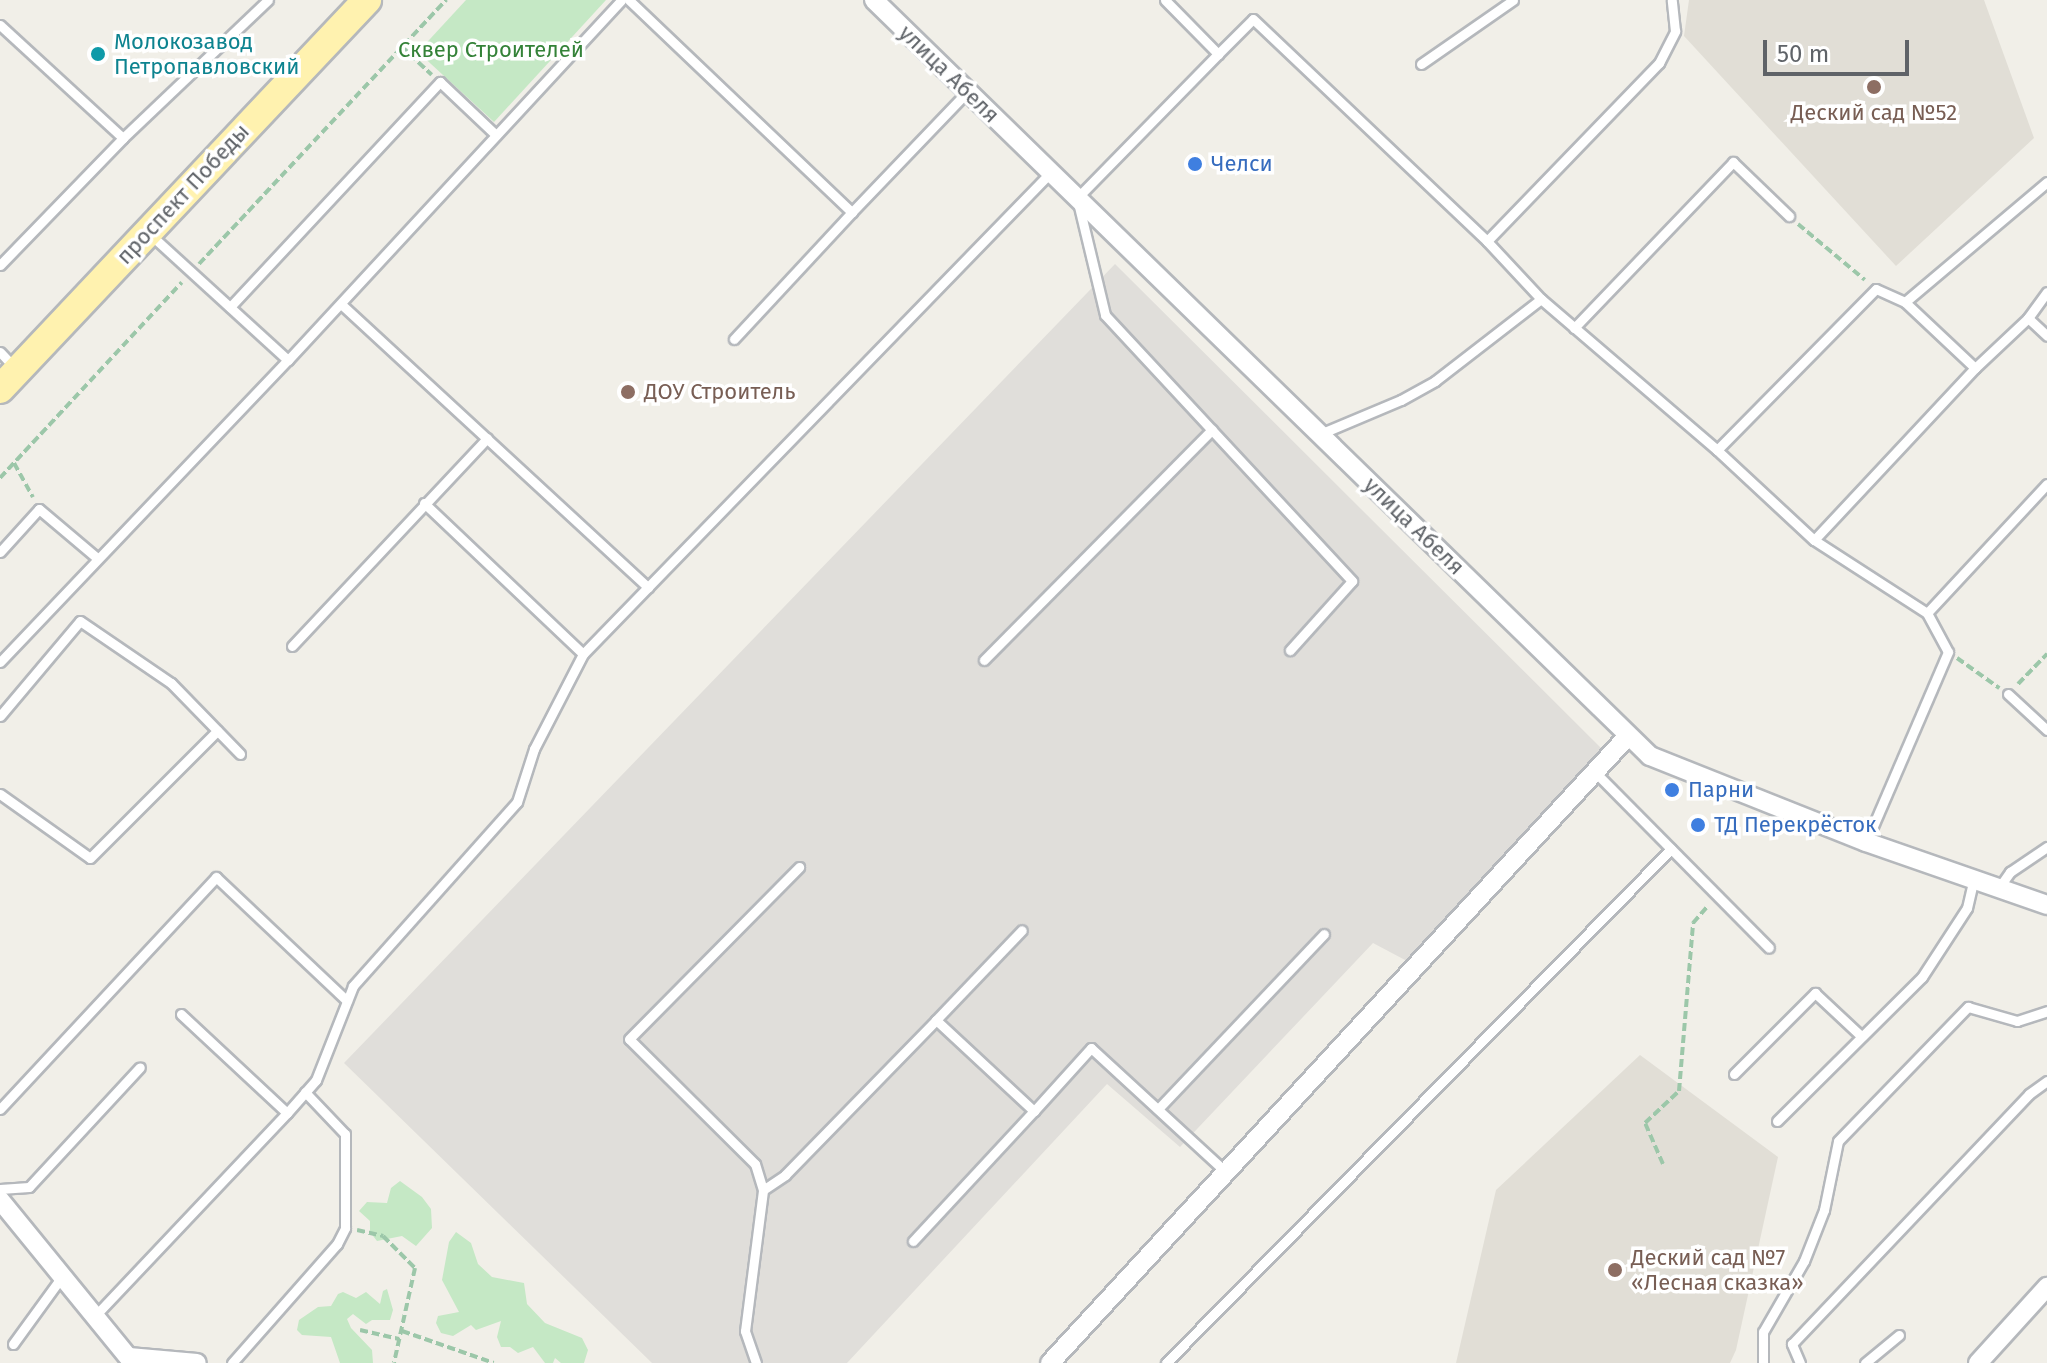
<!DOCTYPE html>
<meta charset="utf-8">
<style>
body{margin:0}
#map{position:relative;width:2047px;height:1363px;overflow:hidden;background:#f1efe8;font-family:"Fira Sans",sans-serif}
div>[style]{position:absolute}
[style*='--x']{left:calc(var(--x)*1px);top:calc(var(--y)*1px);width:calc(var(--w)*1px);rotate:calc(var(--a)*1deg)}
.industrial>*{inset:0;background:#e0deda}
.education>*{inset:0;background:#e1ded6}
.green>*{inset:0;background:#c5e8c5}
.path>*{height:4px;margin-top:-2px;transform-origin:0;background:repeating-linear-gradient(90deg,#9cc7a9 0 8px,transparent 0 12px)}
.roads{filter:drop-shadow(2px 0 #b5b8bc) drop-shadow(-2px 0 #b5b8bc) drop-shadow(0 2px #b5b8bc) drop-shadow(0 -2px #b5b8bc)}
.lane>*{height:9px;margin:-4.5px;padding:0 4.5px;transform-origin:4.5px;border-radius:4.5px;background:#fff}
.street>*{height:18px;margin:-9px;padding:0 9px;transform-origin:9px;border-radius:9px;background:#fff}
.primary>*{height:28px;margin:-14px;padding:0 14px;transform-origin:14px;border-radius:14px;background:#fff2af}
.dots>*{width:22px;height:22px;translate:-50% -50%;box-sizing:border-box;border:4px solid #fff;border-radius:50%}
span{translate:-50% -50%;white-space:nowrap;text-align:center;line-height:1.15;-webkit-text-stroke:7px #fff;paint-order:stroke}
.culture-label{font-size:22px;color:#0d838f}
.left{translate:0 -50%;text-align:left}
.park-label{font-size:22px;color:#348238}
.street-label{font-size:22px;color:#5f6368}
.education-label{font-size:22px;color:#785e54}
.shop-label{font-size:22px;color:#366cbe}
.scale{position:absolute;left:1763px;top:40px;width:146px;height:36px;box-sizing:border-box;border:4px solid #5f6368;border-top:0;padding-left:10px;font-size:24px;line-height:28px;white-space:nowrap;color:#5f6368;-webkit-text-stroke:6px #fff;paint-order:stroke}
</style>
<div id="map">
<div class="industrial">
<div style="clip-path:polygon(1115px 264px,1602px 749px,1407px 961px,1373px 943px,1180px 1147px,1107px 1084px,847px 1363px,652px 1363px,344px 1063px)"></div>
</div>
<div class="education">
<div style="clip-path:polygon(1689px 0,1984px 0,2034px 138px,1896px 266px,1684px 36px)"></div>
<div style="clip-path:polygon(1640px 1055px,1778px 1157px,1736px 1350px,1730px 1363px,1456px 1363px,1496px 1190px)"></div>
</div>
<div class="green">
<div style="clip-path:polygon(466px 0,606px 0,494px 122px,418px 52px)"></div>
<div style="clip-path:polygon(400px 1181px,422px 1197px,431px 1209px,432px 1228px,416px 1246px,402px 1236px,377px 1241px,370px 1232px,370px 1221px,359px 1211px,367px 1202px,387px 1203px,391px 1188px)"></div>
<div style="clip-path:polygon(456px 1232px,471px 1243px,478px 1264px,492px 1277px,524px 1283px,527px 1304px,545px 1323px,582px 1338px,588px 1350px,584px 1363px,561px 1363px,555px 1358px,553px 1363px,545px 1363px,533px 1347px,518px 1353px,510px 1347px,501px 1347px,497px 1337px,501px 1321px,476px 1330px,471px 1325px,453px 1336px,441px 1333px,436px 1323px,438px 1316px,459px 1312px,442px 1280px,449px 1242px)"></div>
<div style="clip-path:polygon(387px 1289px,393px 1310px,390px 1320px,372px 1320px,366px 1324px,353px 1314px,347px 1319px,351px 1328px,372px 1350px,373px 1363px,340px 1363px,331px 1337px,302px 1335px,297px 1330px,299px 1320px,318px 1307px,331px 1306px,338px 1294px,343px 1292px,356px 1298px,366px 1292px,380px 1304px,383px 1291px)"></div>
</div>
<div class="path">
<div style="--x:401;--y:46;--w:42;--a:43.1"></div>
<div style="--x:1798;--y:224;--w:87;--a:39.9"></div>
<div style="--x:199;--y:264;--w:362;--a:-46.9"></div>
<div style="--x:14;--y:463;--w:39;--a:61"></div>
<div style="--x:0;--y:478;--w:267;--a:-47.1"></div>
<div style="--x:1957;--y:658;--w:52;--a:35.5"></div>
<div style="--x:2018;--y:684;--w:42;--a:-46"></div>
<div style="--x:1663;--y:1164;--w:45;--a:-113.7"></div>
<div style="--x:1645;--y:1123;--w:47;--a:-43.3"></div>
<div style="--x:1679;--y:1091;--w:169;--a:-85.2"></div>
<div style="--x:1693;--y:923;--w:23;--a:-49"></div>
<div style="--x:357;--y:1230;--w:27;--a:13"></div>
<div style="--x:383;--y:1236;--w:45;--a:45"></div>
<div style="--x:415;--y:1268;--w:97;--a:102.5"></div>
<div style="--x:360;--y:1330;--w:40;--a:13"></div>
<div style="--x:402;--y:1331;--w:97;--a:19.2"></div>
</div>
<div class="roads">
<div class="lane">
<div style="--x:629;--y:0;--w:308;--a:43.6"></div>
<div style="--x:852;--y:212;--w:166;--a:-46.2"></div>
<div style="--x:1165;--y:0;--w:76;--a:45.5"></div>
<div style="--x:1218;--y:54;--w:202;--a:134.4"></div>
<div style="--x:1077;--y:198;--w:120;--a:76.5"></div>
<div style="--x:1105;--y:315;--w:363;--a:47.1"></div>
<div style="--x:1352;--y:581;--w:93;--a:131.9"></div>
<div style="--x:0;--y:25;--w:167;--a:42.6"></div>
<div style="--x:1218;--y:54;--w:49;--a:-45"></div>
<div style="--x:1253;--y:19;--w:323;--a:43.5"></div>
<div style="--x:1421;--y:64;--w:112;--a:-34.8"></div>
<div style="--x:152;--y:236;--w:184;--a:42.4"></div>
<div style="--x:0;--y:265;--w:177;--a:-45.9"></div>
<div style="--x:123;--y:138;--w:200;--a:-43.6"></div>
<div style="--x:1541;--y:299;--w:79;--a:-133"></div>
<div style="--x:1487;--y:241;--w:248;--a:-46"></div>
<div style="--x:1659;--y:63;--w:36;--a:-63"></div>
<div style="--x:1675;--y:31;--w:31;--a:-96"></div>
<div style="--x:341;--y:304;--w:418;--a:42.7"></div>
<div style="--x:230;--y:307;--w:308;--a:-47"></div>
<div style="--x:440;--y:82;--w:77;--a:43.4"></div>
<div style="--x:2028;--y:318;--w:32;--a:-54"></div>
<div style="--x:1574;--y:328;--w:230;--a:-46.2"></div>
<div style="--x:1733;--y:162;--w:78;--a:44"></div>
<div style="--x:734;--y:339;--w:173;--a:-47.1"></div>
<div style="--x:0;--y:352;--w:22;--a:47"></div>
<div style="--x:1975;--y:368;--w:96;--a:-136.7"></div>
<div style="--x:1905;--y:302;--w:186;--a:-40.2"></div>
<div style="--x:1320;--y:434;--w:88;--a:-22.8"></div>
<div style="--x:1401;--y:400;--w:39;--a:-29"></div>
<div style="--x:1435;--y:381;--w:134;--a:-37.7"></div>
<div style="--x:1541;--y:299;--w:232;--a:40.6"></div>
<div style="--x:1717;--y:450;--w:132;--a:42.9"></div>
<div style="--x:1814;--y:540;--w:236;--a:-46.9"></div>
<div style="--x:1975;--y:368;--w:73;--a:-43.3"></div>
<div style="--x:2028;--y:318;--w:26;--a:43"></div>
<div style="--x:1717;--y:450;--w:226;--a:-45.4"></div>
<div style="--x:1876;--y:289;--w:32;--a:24"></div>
<div style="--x:424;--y:503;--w:219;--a:43.5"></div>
<div style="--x:1814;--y:540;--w:135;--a:32.9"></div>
<div style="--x:1927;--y:613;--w:44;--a:61.7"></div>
<div style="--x:1948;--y:652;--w:207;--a:113.3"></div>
<div style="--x:0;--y:552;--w:58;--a:-47.8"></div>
<div style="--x:39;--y:509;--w:76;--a:40.2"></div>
<div style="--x:1927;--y:613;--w:176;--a:-47.1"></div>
<div style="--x:292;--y:646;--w:285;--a:-46.8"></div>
<div style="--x:984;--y:660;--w:324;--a:-45.3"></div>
<div style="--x:0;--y:662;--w:417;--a:-46.4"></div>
<div style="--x:288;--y:360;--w:490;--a:-47.2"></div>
<div style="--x:2008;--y:694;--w:53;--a:42.7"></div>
<div style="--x:0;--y:716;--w:124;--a:-49.9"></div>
<div style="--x:80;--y:621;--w:110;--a:34.3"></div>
<div style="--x:171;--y:683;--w:99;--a:45.8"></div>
<div style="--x:1595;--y:772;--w:247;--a:45.3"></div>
<div style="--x:0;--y:794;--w:110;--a:35.4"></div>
<div style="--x:90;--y:858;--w:180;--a:-45"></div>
<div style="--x:1998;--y:889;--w:21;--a:-55"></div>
<div style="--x:2010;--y:872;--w:45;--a:-34"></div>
<div style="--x:936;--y:1020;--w:124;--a:-46.3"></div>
<div style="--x:1734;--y:1074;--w:115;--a:-45"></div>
<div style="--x:1815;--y:993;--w:63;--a:43.1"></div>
<div style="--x:0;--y:1109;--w:317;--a:-47"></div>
<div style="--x:216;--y:877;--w:180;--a:43.4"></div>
<div style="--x:1158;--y:1109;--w:241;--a:-46.5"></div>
<div style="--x:287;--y:1113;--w:44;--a:-48.7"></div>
<div style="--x:316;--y:1080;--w:101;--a:-68.5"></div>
<div style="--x:353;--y:986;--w:246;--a:-48.3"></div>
<div style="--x:517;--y:802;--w:56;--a:-72.2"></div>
<div style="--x:534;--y:749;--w:107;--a:-62.7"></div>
<div style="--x:583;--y:654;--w:670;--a:-45.85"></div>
<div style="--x:1777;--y:1121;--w:204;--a:-44.8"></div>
<div style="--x:1922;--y:977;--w:82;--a:-56.9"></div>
<div style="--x:1967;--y:908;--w:28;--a:-77"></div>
<div style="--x:0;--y:1189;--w:29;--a:-4"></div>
<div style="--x:29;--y:1187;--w:163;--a:-47.2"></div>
<div style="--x:763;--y:1190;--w:27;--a:-107"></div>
<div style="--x:755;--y:1164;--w:177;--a:-135.2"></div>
<div style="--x:629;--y:1039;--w:242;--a:-45.3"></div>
<div style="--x:913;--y:1241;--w:178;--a:-47.1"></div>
<div style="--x:93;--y:1318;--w:282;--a:-46.6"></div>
<div style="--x:287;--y:1113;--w:145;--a:-137"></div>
<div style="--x:13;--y:1344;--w:82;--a:-54"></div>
<div style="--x:232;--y:1363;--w:159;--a:-48.6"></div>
<div style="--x:337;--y:1244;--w:18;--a:-63"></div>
<div style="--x:345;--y:1228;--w:94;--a:-90"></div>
<div style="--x:345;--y:1134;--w:58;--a:-133.6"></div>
<div style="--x:756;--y:1363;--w:34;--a:-109"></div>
<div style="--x:745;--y:1331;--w:142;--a:-82.7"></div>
<div style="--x:763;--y:1190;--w:27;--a:-34"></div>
<div style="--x:785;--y:1175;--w:216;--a:-45.7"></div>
<div style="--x:936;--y:1020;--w:134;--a:42.9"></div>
<div style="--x:1034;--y:1111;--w:85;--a:-47.9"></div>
<div style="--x:1091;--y:1048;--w:183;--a:42.6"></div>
<div style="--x:1166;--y:1363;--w:721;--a:-45.51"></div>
<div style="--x:1763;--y:1363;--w:31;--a:-90"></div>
<div style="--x:1763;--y:1332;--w:82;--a:-60"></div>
<div style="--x:1804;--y:1261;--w:55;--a:-68.6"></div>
<div style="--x:1824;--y:1210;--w:70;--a:-78.5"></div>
<div style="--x:1838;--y:1141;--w:187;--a:-45.9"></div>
<div style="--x:1968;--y:1007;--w:51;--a:15.9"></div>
<div style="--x:2017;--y:1021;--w:32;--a:-18"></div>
<div style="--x:1800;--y:1363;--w:21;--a:-113"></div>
<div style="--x:1792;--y:1344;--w:344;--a:-46.5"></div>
<div style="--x:2029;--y:1094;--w:22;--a:-36"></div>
<div style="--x:1865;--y:1363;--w:44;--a:-39.5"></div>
</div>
<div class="street">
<div style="--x:874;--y:0;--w:1083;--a:44.25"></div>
<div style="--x:1650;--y:756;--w:232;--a:21.7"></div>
<div style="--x:1866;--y:842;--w:192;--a:19.2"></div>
<div style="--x:0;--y:1200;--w:210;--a:50.8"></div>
<div style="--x:129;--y:1357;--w:68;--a:5"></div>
<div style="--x:1050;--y:1363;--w:853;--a:-47.33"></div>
<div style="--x:1978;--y:1363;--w:103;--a:-47.8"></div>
</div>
<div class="primary">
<div style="--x:0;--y:389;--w:535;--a:-46.67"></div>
</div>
</div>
<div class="dots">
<div style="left:98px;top:54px;background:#0f9aa8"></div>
<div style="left:1874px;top:87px;background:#8d6e63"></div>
<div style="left:1195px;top:164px;background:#3f7fe0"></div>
<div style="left:628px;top:392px;background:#8d6e63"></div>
<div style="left:1672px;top:790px;background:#3f7fe0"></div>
<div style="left:1698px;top:825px;background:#3f7fe0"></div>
<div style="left:1615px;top:1270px;background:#8d6e63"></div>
</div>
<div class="culture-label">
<span class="left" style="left:114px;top:54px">Молокозавод<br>Петропавловский</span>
</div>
<div class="park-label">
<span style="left:491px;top:50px">Сквер Строителей</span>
</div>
<div class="street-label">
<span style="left:949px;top:74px;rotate:44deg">улица Абеля</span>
<span style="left:183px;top:194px;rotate:-47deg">проспект Победы</span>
<span style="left:1414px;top:526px;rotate:44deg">улица Абеля</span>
</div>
<div class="education-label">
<span style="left:1874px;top:113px">Деский сад №52</span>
<span class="left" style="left:644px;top:392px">ДОУ Строитель</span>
<span class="left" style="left:1631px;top:1270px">Деский сад №7<br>«Лесная сказка»</span>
</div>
<div class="shop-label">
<span class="left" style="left:1211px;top:164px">Челси</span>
<span class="left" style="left:1688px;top:790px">Парни</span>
<span class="left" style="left:1714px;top:825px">ТД Перекрёсток</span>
</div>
<div class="scale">50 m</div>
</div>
